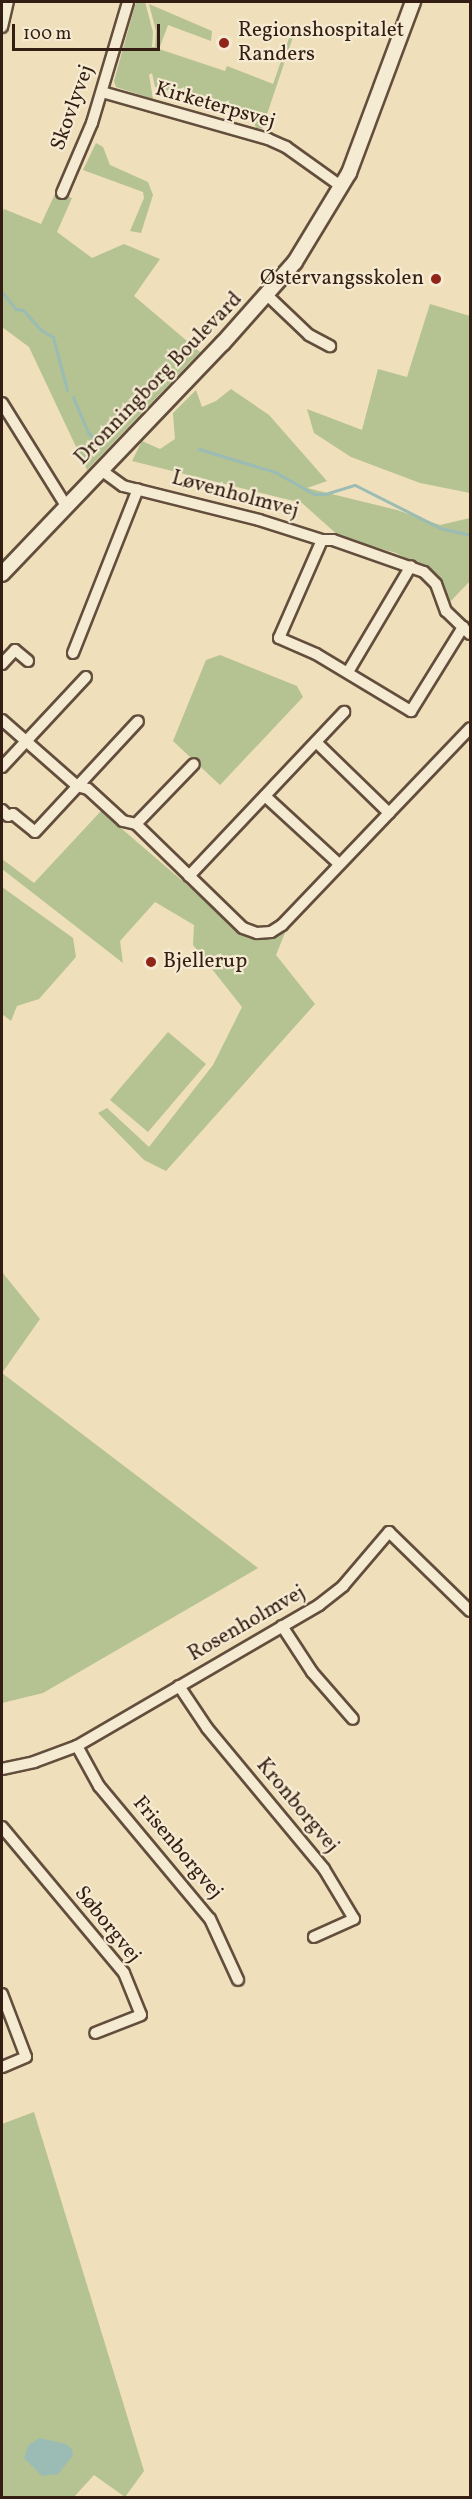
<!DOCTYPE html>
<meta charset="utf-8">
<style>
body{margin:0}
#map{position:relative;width:472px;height:2499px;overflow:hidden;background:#efdfba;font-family:Vollkorn,serif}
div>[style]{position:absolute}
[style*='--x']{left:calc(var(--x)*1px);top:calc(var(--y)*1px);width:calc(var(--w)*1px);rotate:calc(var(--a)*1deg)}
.green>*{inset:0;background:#b5c292}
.water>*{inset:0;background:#9abcb5}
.stream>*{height:3px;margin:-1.5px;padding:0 1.5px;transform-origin:1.5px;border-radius:1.5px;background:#9abcb5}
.roads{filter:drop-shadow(2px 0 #634e3d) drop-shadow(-2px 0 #634e3d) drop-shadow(0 2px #634e3d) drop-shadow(0 -2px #634e3d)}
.street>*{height:10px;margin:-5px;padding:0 5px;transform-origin:5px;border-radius:5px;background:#f5ead2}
.secondary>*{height:14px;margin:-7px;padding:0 7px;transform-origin:7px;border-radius:7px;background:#f5ead2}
.dots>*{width:16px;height:16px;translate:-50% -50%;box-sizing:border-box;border:3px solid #f5ead2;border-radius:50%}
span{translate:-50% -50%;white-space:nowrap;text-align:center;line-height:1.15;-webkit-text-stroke:4.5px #f5ead2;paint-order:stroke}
.poi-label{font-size:21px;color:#341e13}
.left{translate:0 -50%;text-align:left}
.right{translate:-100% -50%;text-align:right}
.street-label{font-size:21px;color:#341e13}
.frame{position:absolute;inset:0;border:3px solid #341e13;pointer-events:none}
.scale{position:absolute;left:12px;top:24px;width:148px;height:27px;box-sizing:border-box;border:3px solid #341e13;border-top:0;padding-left:8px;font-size:18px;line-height:21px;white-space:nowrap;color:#341e13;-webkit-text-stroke:4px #f5ead2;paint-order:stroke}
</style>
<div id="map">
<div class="green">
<div style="clip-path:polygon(136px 2px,145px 2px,153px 32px,152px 47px,155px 47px,156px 31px,149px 4px,212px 31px,211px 41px,168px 25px,159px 49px,225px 71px,227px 66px,273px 84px,293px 27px,296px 28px,262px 129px,256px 128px,251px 114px,155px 87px,152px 73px,149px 75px,153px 99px,116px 87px,114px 81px)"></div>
<div style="clip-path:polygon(96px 143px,103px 147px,110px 165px,148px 182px,153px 195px,141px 233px,130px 231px,144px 198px,143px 192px,83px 170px)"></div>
<div style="clip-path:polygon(56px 192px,72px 198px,57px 232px,92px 258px,124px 244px,160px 259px,134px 296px,200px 352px,87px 470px,29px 347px,2px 327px,2px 214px,4px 209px,41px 224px)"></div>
<div style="clip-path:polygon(430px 304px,470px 316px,470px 493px,420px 483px,351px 457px,314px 433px,307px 409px,362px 430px,378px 369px,407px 377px)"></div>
<div style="clip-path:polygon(231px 389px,269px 415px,327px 481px,307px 488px,397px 510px,440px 525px,470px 518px,470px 581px,447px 605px,430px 570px,396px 553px,340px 537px,302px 503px,132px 461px,142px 441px,160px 449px,175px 439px,173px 413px,196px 390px,202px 407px,216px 401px)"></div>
<div style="clip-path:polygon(220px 655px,297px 686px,303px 697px,220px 785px,173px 741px,206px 660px)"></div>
<div style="clip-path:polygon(101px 811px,242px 932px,273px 936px,287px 928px,276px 955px,315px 1004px,166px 1171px,144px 1160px,98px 1113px,107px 1108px,149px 1147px,213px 1065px,242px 1007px,193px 945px,194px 925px,155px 902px,120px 941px,123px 963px,2px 869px,2px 859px,34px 883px)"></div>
<div style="clip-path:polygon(2px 887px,73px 938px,76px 957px,39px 999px,17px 1006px,11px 1021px,2px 1014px)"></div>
<div style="clip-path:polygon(168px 1032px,206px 1064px,148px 1132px,110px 1100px)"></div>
<div style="clip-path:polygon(2px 1272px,40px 1319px,2px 1373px,258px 1568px,43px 1693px,2px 1703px)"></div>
<div style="clip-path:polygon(34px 2112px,144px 2471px,125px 2497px,94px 2475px,74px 2497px,2px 2498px,2px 2124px)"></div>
</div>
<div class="water">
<div style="clip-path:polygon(39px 2438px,66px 2444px,72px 2449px,73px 2455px,58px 2474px,42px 2476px,24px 2458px,28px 2446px)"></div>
</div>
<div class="stream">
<div style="--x:2;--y:292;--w:22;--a:51"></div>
<div style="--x:16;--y:309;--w:7;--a:8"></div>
<div style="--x:23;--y:310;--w:27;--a:48"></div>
<div style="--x:41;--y:330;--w:14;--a:30"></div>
<div style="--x:53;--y:337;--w:55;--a:75.2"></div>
<div style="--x:73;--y:397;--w:38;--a:67"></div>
<div style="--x:88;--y:432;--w:18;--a:49"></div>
<div style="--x:199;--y:449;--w:79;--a:16.8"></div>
<div style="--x:275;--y:472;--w:45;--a:29.4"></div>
<div style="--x:314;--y:494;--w:11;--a:0"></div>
<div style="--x:325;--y:494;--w:31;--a:-17"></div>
<div style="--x:355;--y:485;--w:95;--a:26.8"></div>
<div style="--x:440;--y:528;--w:31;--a:13"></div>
</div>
<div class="roads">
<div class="street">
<div style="--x:2;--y:27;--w:26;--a:-77"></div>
<div style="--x:102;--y:92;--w:173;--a:15.8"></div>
<div style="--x:268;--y:139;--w:20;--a:24"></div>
<div style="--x:286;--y:147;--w:69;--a:35.5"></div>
<div style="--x:62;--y:193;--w:76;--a:-66.8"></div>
<div style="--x:92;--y:123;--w:126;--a:-73.4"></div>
<div style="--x:267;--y:295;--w:58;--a:43.6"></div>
<div style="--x:309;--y:335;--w:24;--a:28"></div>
<div style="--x:2;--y:403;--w:121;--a:58.1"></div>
<div style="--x:101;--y:470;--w:27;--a:36"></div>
<div style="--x:123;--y:486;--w:140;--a:14"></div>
<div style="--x:259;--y:520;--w:66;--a:17.6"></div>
<div style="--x:322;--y:540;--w:11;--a:0"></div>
<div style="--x:333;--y:540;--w:96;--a:19.4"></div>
<div style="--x:424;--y:572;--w:17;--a:45"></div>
<div style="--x:436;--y:584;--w:29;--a:70"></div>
<div style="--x:446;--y:611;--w:33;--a:44"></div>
<div style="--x:322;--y:540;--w:107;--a:113.7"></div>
<div style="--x:279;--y:638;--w:40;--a:23.4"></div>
<div style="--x:316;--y:654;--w:111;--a:31"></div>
<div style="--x:411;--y:711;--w:99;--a:-58.2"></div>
<div style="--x:73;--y:653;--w:176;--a:-68.4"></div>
<div style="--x:2;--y:664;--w:19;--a:-47"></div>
<div style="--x:15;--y:650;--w:17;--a:40"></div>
<div style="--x:348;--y:672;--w:123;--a:-59.3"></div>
<div style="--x:2;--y:720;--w:100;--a:41.3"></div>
<div style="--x:77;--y:786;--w:11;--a:15"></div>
<div style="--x:88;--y:789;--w:47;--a:42.4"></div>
<div style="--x:123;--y:821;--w:13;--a:13"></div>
<div style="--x:136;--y:824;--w:149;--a:44.2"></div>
<div style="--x:243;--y:928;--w:15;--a:20"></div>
<div style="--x:257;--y:933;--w:14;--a:-4"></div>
<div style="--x:271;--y:932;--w:13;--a:-32"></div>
<div style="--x:282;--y:925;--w:272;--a:-46.3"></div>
<div style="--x:316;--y:742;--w:102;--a:44.2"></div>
<div style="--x:2;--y:767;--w:123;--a:-47"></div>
<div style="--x:265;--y:796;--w:100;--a:42.6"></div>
<div style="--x:2;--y:810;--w:8;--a:45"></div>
<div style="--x:8;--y:816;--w:5;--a:-22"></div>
<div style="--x:13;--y:814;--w:28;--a:39"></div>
<div style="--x:35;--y:832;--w:151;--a:-47.1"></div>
<div style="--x:136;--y:824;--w:83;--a:-46"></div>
<div style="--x:189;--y:876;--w:226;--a:-46.6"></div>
<div style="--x:282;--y:1626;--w:55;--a:56.9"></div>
<div style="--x:312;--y:1672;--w:62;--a:48.9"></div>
<div style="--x:179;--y:1686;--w:50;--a:56.3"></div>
<div style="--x:207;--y:1728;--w:183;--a:50.3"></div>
<div style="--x:324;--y:1869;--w:58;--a:59"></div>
<div style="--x:354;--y:1919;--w:44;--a:155.8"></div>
<div style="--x:77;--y:1746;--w:46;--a:61.2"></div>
<div style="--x:99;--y:1786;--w:173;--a:50.2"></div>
<div style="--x:210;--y:1919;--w:67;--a:65.3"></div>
<div style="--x:2;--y:1769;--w:33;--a:-12"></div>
<div style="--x:34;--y:1762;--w:46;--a:-20.4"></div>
<div style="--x:77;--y:1746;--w:280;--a:-30.2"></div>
<div style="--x:319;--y:1605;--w:31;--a:-38"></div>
<div style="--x:343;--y:1586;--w:71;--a:-49.6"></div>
<div style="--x:389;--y:1532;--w:113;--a:44.3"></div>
<div style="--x:2;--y:1827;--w:190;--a:50.1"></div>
<div style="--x:124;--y:1973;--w:45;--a:68"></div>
<div style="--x:141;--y:2015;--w:49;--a:158.6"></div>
<div style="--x:2;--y:1994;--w:67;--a:69.1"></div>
<div style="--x:26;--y:2057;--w:26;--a:157"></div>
</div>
<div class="secondary">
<div style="--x:2;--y:574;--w:320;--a:-46.3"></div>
<div style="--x:223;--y:343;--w:108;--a:-48.4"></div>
<div style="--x:295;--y:262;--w:104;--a:-58.8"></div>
<div style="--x:349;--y:173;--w:183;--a:-69.5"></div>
</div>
</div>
<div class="dots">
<div style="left:224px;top:43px;background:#8f2418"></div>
<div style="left:436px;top:279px;background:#8f2418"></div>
<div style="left:151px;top:962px;background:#8f2418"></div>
</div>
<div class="poi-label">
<span class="left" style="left:238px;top:43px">Regionshospitalet<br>Randers</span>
<span class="right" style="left:424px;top:279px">Østervangsskolen</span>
<span class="left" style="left:163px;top:962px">Bjellerup</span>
</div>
<div class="street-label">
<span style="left:215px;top:106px;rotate:16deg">Kirketerpsvej</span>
<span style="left:73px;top:108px;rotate:-70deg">Skovlyvej</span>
<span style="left:159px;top:379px;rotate:-46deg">Dronningborg Boulevard</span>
<span style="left:235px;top:495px;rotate:15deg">Løvenholmvej</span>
<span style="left:247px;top:1624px;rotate:-30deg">Rosenholmvej</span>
<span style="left:297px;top:1806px;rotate:50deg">Kronborgvej</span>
<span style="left:177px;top:1848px;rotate:50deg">Frisenborgvej</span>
<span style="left:107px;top:1925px;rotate:51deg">Søborgvej</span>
</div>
<div class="frame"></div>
<div class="scale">100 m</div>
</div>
